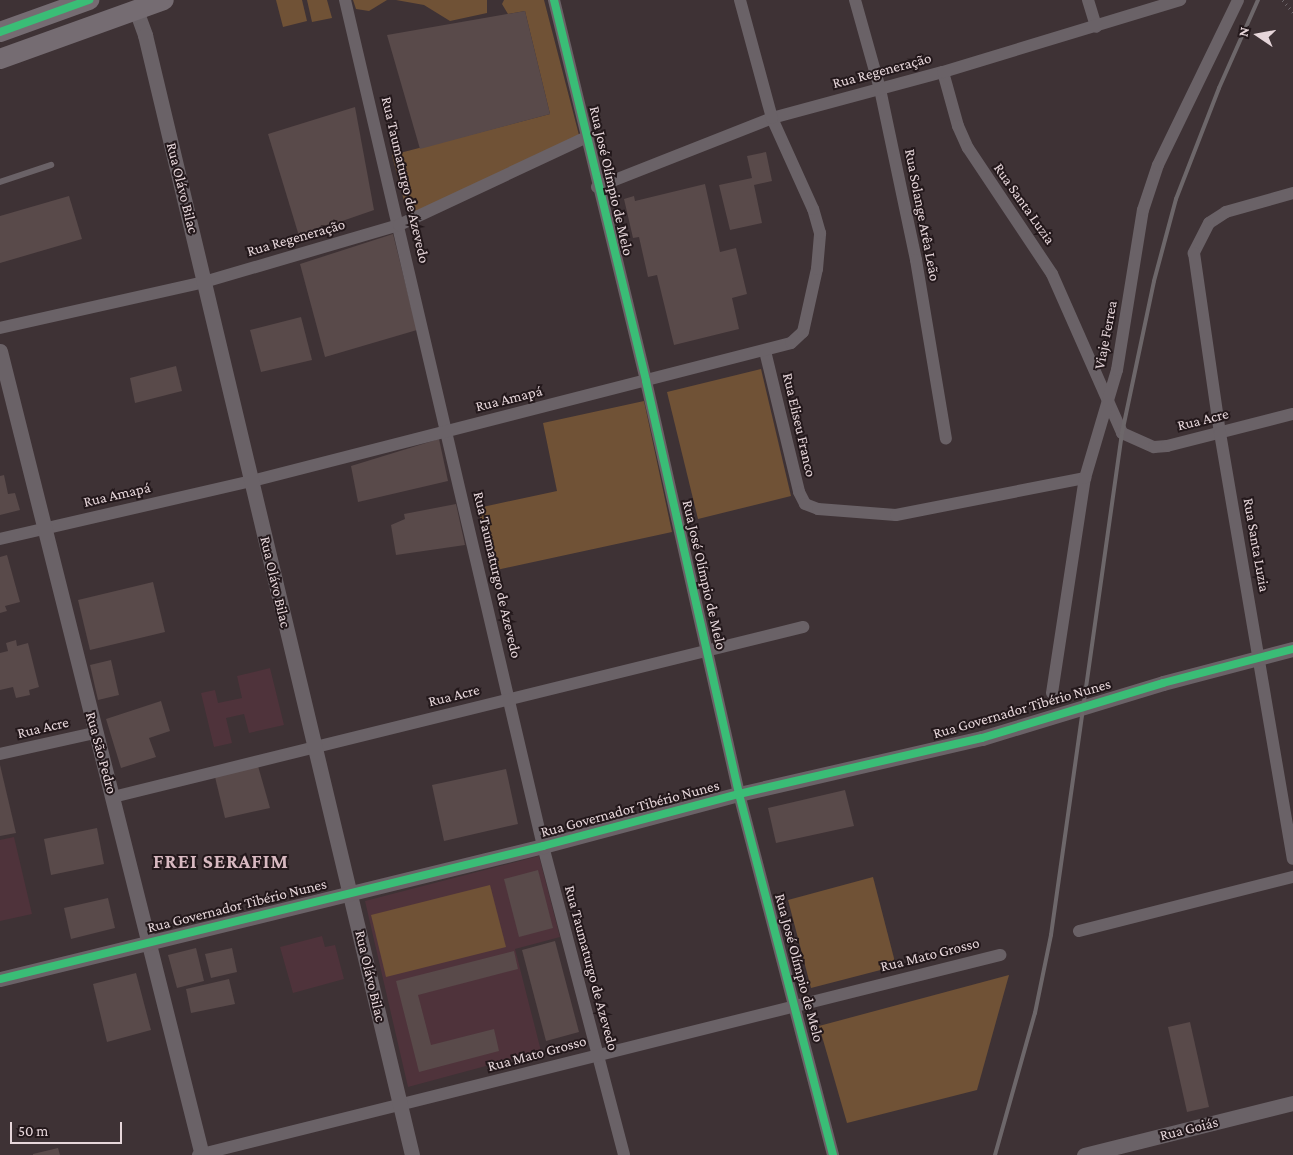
<!DOCTYPE html>
<meta charset="utf-8">
<style>
body{margin:0}
#map{position:relative;width:1293px;height:1155px;overflow:hidden;background:#3e3235;font-family:"Crimson Pro",serif}
div>[style]{position:absolute}
[style*='--x']{left:calc(var(--x)*1px);top:calc(var(--y)*1px);width:calc(var(--w)*1px);rotate:calc(var(--a)*1deg)}
.built>*{inset:0;background:#4f333b}
.green>*{inset:0;background:#705236}
.building>*{inset:0;background:#594a4a}
.path>*{height:2.5px;margin-top:-1.25px;transform-origin:0;background:repeating-linear-gradient(90deg,#716a6e 0 1px,transparent 0 5px)}
.service>*{height:6px;margin:-3px;padding:0 3px;transform-origin:3px;border-radius:3px;background:#6a6267}
.minor>*{height:12px;margin:-6px;padding:0 6px;transform-origin:6px;border-radius:6px;background:#6a6267}
.tertiary>*{height:15px;margin:-7.5px;padding:0 7.5px;transform-origin:7.5px;border-radius:7.5px;background:#6a6267}
.primary>*{height:20px;margin:-10px;padding:0 10px;transform-origin:10px;border-radius:10px;background:#756c72}
.rail>*{height:4px;margin:-2px;padding:0 2px;transform-origin:2px;border-radius:2px;background:#6d676a}
.cycleway>*{height:8px;margin:-4px;padding:0 4px;transform-origin:4px;border-radius:4px;background:#3abd76}
span{translate:-50% -50%;white-space:nowrap;text-align:center;line-height:1.15;-webkit-text-stroke:4px #23181b;paint-order:stroke}
.street-label{font-size:15px;color:#e6d6da}
.district-label{font-size:20px;color:#d8b9c1;font-weight:700;letter-spacing:1px}
.north{position:absolute;left:1233px;top:10px;width:50px;height:50px;-webkit-text-stroke:4px #23181b;paint-order:stroke;rotate:282deg;font-size:14px;font-weight:700;line-height:20px;text-align:center;color:#e6d6da}
.north::after{content:'';display:block;margin:auto;width:18px;height:22px;background:#e6d6da;clip-path:polygon(50% 0,100% 100%,50% 72%,0 100%)}
.scale{position:absolute;left:10px;top:1122px;width:112px;height:22px;box-sizing:border-box;border:2px solid #e6d6da;border-top:0;padding-left:6px;font-size:15px;line-height:18px;white-space:nowrap;color:#e6d6da;-webkit-text-stroke:4px #23181b;paint-order:stroke}
</style>
<div id="map">
<div class="built">
<div style="clip-path:polygon(270px 668px,284px 725px,249px 733px,244px 714px,226px 718px,232px 743px,214px 747px,201px 693px,215px 690px,218px 703px,242px 698px,237px 676px)"></div>
<div style="clip-path:polygon(14px 837px,32px 914px,0 921px,0 840px)"></div>
<div style="clip-path:polygon(539px 856px,560px 937px,515px 949px,541px 1051px,408px 1087px,365px 901px)"></div>
<div style="clip-path:polygon(322px 936px,325px 947px,335px 945px,344px 979px,293px 993px,280px 947px)"></div>
</div>
<div class="green">
<div style="clip-path:polygon(276px 0,302px 0,307px 21px,283px 27px)"></div>
<div style="clip-path:polygon(307px 0,327px 0,332px 18px,312px 22px)"></div>
<div style="clip-path:polygon(353px 0,387px 0,369px 11px,356px 9px)"></div>
<div style="clip-path:polygon(396px 0,487px 0,487px 13px,450px 21px,424px 5px)"></div>
<div style="clip-path:polygon(504px 0,544px 0,579px 135px,408px 216px,392px 155px,550px 114px,525px 11px,508px 14px,502px 4px)"></div>
<div style="clip-path:polygon(761px 369px,791px 496px,698px 519px,667px 392px)"></div>
<div style="clip-path:polygon(644px 401px,672px 532px,492px 571px,478px 508px,557px 491px,543px 423px)"></div>
<div style="clip-path:polygon(873px 877px,896px 966px,811px 988px,788px 900px)"></div>
<div style="clip-path:polygon(490px 885px,506px 947px,386px 977px,371px 915px)"></div>
<div style="clip-path:polygon(1009px 975px,977px 1090px,847px 1123px,819px 1026px)"></div>
</div>
<div class="building">
<div style="clip-path:polygon(525px 11px,550px 114px,420px 149px,387px 35px)"></div>
<div style="clip-path:polygon(355px 107px,374px 210px,299px 236px,268px 134px)"></div>
<div style="clip-path:polygon(766px 152px,772px 181px,754px 185px,762px 223px,730px 230px,719px 185px,752px 178px,747px 156px)"></div>
<div style="clip-path:polygon(705px 184px,720px 252px,736px 248px,747px 294px,732px 298px,739px 329px,674px 345px,657px 275px,648px 277px,639px 237px,633px 238px,624px 199px,634px 196px,635px 201px)"></div>
<div style="clip-path:polygon(69px 196px,82px 239px,0 263px,0 216px)"></div>
<div style="clip-path:polygon(393px 234px,417px 330px,325px 357px,300px 264px)"></div>
<div style="clip-path:polygon(301px 317px,312px 360px,261px 372px,250px 330px)"></div>
<div style="clip-path:polygon(176px 366px,182px 391px,135px 403px,130px 378px)"></div>
<div style="clip-path:polygon(439px 439px,448px 481px,358px 502px,351px 466px)"></div>
<div style="clip-path:polygon(4px 475px,8px 494px,15px 493px,20px 510px,0 515px,0 476px)"></div>
<div style="clip-path:polygon(456px 504px,465px 545px,396px 555px,391px 525px,405px 519px,404px 514px)"></div>
<div style="clip-path:polygon(7px 555px,20px 602px,5px 606px,7px 611px,0 613px,0 557px)"></div>
<div style="clip-path:polygon(153px 582px,165px 632px,90px 650px,78px 600px)"></div>
<div style="clip-path:polygon(16px 640px,17px 646px,28px 643px,39px 687px,29px 690px,30px 695px,16px 698px,13px 687px,0 690px,0 653px,8px 651px,6px 643px)"></div>
<div style="clip-path:polygon(111px 660px,119px 695px,98px 700px,90px 665px)"></div>
<div style="clip-path:polygon(161px 701px,170px 731px,149px 738px,156px 757px,121px 768px,106px 719px)"></div>
<div style="clip-path:polygon(0 765px,16px 833px,0 836px)"></div>
<div style="clip-path:polygon(258px 766px,270px 808px,225px 818px,215px 777px)"></div>
<div style="clip-path:polygon(506px 769px,518px 824px,444px 841px,432px 785px)"></div>
<div style="clip-path:polygon(845px 790px,854px 826px,776px 843px,768px 808px)"></div>
<div style="clip-path:polygon(97px 828px,104px 864px,51px 875px,44px 839px)"></div>
<div style="clip-path:polygon(538px 870px,553px 928px,519px 937px,504px 879px)"></div>
<div style="clip-path:polygon(108px 898px,115px 928px,71px 939px,64px 908px)"></div>
<div style="clip-path:polygon(555px 941px,579px 1032px,546px 1041px,522px 950px)"></div>
<div style="clip-path:polygon(196px 948px,204px 981px,177px 988px,168px 955px)"></div>
<div style="clip-path:polygon(232px 948px,237px 972px,211px 978px,205px 954px)"></div>
<div style="clip-path:polygon(514px 951px,518px 969px,418px 995px,431px 1045px,494px 1029px,499px 1051px,419px 1072px,396px 981px)"></div>
<div style="clip-path:polygon(136px 973px,151px 1030px,107px 1042px,93px 984px)"></div>
<div style="clip-path:polygon(229px 979px,235px 1004px,191px 1013px,186px 989px)"></div>
<div style="clip-path:polygon(1190px 1022px,1209px 1107px,1187px 1112px,1168px 1027px)"></div>
<div style="clip-path:polygon(58px 1148px,60px 1155px,33px 1155px,33px 1154px)"></div>
</div>
<div class="path">
<div style="--x:1283;--y:0;--w:16;--a:50"></div>
</div>
<div class="service">
<div style="--x:0;--y:182;--w:54;--a:-18.4"></div>
</div>
<div class="minor">
<div style="--x:345;--y:0;--w:869;--a:76.83"></div>
<div style="--x:543;--y:846;--w:319;--a:75.3"></div>
<div style="--x:554;--y:0;--w:392;--a:76.4"></div>
<div style="--x:646;--y:381;--w:423;--a:77.3"></div>
<div style="--x:739;--y:794;--w:373;--a:75.4"></div>
<div style="--x:855;--y:0;--w:92;--a:74.3"></div>
<div style="--x:880;--y:89;--w:175;--a:78.1"></div>
<div style="--x:916;--y:260;--w:181;--a:80.5"></div>
<div style="--x:1088;--y:0;--w:28;--a:73"></div>
<div style="--x:943;--y:72;--w:56;--a:74.5"></div>
<div style="--x:958;--y:126;--w:24;--a:66"></div>
<div style="--x:968;--y:148;--w:151;--a:56.3"></div>
<div style="--x:1052;--y:274;--w:174;--a:66.2"></div>
<div style="--x:1122;--y:433;--w:35;--a:24"></div>
<div style="--x:1154;--y:447;--w:13;--a:-4"></div>
<div style="--x:1167;--y:446;--w:130;--a:-14.3"></div>
<div style="--x:597;--y:187;--w:188;--a:-21.5"></div>
<div style="--x:772;--y:118;--w:177;--a:-15.1"></div>
<div style="--x:943;--y:72;--w:248;--a:-16.9"></div>
<div style="--x:1293;--y:193;--w:70;--a:164.2"></div>
<div style="--x:1226;--y:212;--w:20;--a:147"></div>
<div style="--x:1209;--y:223;--w:34;--a:117"></div>
<div style="--x:1194;--y:253;--w:182;--a:81.8"></div>
<div style="--x:1220;--y:433;--w:432;--a:80.3"></div>
<div style="--x:0;--y:328;--w:209;--a:-12.7"></div>
<div style="--x:204;--y:282;--w:203;--a:-16.3"></div>
<div style="--x:399;--y:225;--w:208;--a:-25.1"></div>
<div style="--x:765;--y:351;--w:145;--a:76.4"></div>
<div style="--x:799;--y:492;--w:13;--a:63"></div>
<div style="--x:805;--y:504;--w:14;--a:21"></div>
<div style="--x:818;--y:509;--w:78;--a:4.4"></div>
<div style="--x:896;--y:515;--w:193;--a:-11.1"></div>
<div style="--x:0;--y:539;--w:259;--a:-13"></div>
<div style="--x:252;--y:481;--w:556;--a:-14.36"></div>
<div style="--x:791;--y:343;--w:16;--a:-43"></div>
<div style="--x:803;--y:332;--w:65;--a:-77.5"></div>
<div style="--x:817;--y:269;--w:36;--a:-85"></div>
<div style="--x:820;--y:233;--w:25;--a:-106"></div>
<div style="--x:813;--y:209;--w:100;--a:-114.3"></div>
<div style="--x:772;--y:118;--w:122;--a:-105.2"></div>
<div style="--x:1052;--y:693;--w:218;--a:-81.3"></div>
<div style="--x:1085;--y:478;--w:113;--a:-73.5"></div>
<div style="--x:1117;--y:370;--w:162;--a:-80.8"></div>
<div style="--x:1143;--y:210;--w:47;--a:-71.6"></div>
<div style="--x:1158;--y:165;--w:183;--a:-64.1"></div>
<div style="--x:0;--y:754;--w:96;--a:-12.6"></div>
<div style="--x:113;--y:797;--w:711;--a:-13.84"></div>
<div style="--x:1079;--y:931;--w:221;--a:-14.2"></div>
<div style="--x:198;--y:1155;--w:827;--a:-14"></div>
</div>
<div class="tertiary">
<div style="--x:136;--y:10;--w:27;--a:70"></div>
<div style="--x:145;--y:35;--w:1151;--a:76.59"></div>
<div style="--x:0;--y:351;--w:829;--a:75.9"></div>
<div style="--x:0;--y:979;--w:559;--a:-13.76"></div>
<div style="--x:543;--y:846;--w:203;--a:-14.9"></div>
<div style="--x:739;--y:794;--w:249;--a:-13"></div>
<div style="--x:982;--y:738;--w:189;--a:-16.9"></div>
<div style="--x:1163;--y:683;--w:134;--a:-14.7"></div>
<div style="--x:1084;--y:1155;--w:215;--a:-14"></div>
</div>
<div class="primary">
<div style="--x:0;--y:32;--w:95;--a:-19.8"></div>
<div style="--x:0;--y:59;--w:174;--a:-19.8"></div>
</div>
<div class="rail">
<div style="--x:995;--y:1155;--w:148;--a:-74.3"></div>
<div style="--x:1035;--y:1013;--w:80;--a:-78.4"></div>
<div style="--x:1051;--y:935;--w:507;--a:-81.95"></div>
<div style="--x:1122;--y:433;--w:155;--a:-78.1"></div>
<div style="--x:1154;--y:281;--w:85;--a:-75"></div>
<div style="--x:1176;--y:199;--w:119;--a:-68.8"></div>
<div style="--x:1219;--y:88;--w:96;--a:-66.1"></div>
</div>
<div class="cycleway">
<div style="--x:554;--y:0;--w:392;--a:76.4"></div>
<div style="--x:646;--y:381;--w:423;--a:77.3"></div>
<div style="--x:739;--y:794;--w:373;--a:75.4"></div>
<div style="--x:0;--y:32;--w:95;--a:-19.8"></div>
<div style="--x:0;--y:979;--w:559;--a:-13.76"></div>
<div style="--x:543;--y:846;--w:203;--a:-14.9"></div>
<div style="--x:739;--y:794;--w:249;--a:-13"></div>
<div style="--x:982;--y:738;--w:189;--a:-16.9"></div>
<div style="--x:1163;--y:683;--w:134;--a:-14.7"></div>
</div>
<div class="street-label">
<span style="left:882px;top:71px;rotate:-15deg">Rua Regeneração</span>
<span style="left:405px;top:180px;rotate:77deg">Rua Taumaturgo de Azevedo</span>
<span style="left:611px;top:181px;rotate:77deg">Rua José Olímpio de Melo</span>
<span style="left:182px;top:188px;rotate:76deg">Rua Olávo Bilac</span>
<span style="left:1024px;top:204px;rotate:55deg">Rua Santa Luzia</span>
<span style="left:922px;top:215px;rotate:79deg">Rua Solange Arêa Leão</span>
<span style="left:296px;top:238px;rotate:-16deg">Rua Regeneração</span>
<span style="left:1106px;top:335px;rotate:-79deg">Viaje Ferrea</span>
<span style="left:509px;top:399px;rotate:-14deg">Rua Amapá</span>
<span style="left:1203px;top:420px;rotate:-14deg">Rua Acre</span>
<span style="left:799px;top:425px;rotate:77deg">Rua Eliseu Franco</span>
<span style="left:117px;top:495px;rotate:-13deg">Rua Amapá</span>
<span style="left:1256px;top:545px;rotate:80deg">Rua Santa Luzia</span>
<span style="left:497px;top:575px;rotate:77deg">Rua Taumaturgo de Azevedo</span>
<span style="left:704px;top:575px;rotate:77deg">Rua José Olímpio de Melo</span>
<span style="left:275px;top:582px;rotate:77deg">Rua Olávo Bilac</span>
<span style="left:454px;top:696px;rotate:-14deg">Rua Acre</span>
<span style="left:1022px;top:709px;rotate:-16deg">Rua Governador Tibério Nunes</span>
<span style="left:43px;top:728px;rotate:-13deg">Rua Acre</span>
<span style="left:101px;top:753px;rotate:75deg">Rua São Pedro</span>
<span style="left:630px;top:809px;rotate:-15deg">Rua Governador Tibério Nunes</span>
<span style="left:237px;top:906px;rotate:-14deg">Rua Governador Tibério Nunes</span>
<span style="left:930px;top:955px;rotate:-14deg">Rua Mato Grosso</span>
<span style="left:591px;top:968px;rotate:75deg">Rua Taumaturgo de Azevedo</span>
<span style="left:799px;top:968px;rotate:75deg">Rua José Olímpio de Melo</span>
<span style="left:370px;top:976px;rotate:77deg">Rua Olávo Bilac</span>
<span style="left:537px;top:1054px;rotate:-15deg">Rua Mato Grosso</span>
<span style="left:1189px;top:1129px;rotate:-14deg">Rua Goiás</span>
</div>
<div class="district-label">
<span style="left:221px;top:861px">FREI SERAFIM</span>
</div>
<div class="north">N</div>
<div class="scale">50 m</div>
</div>
